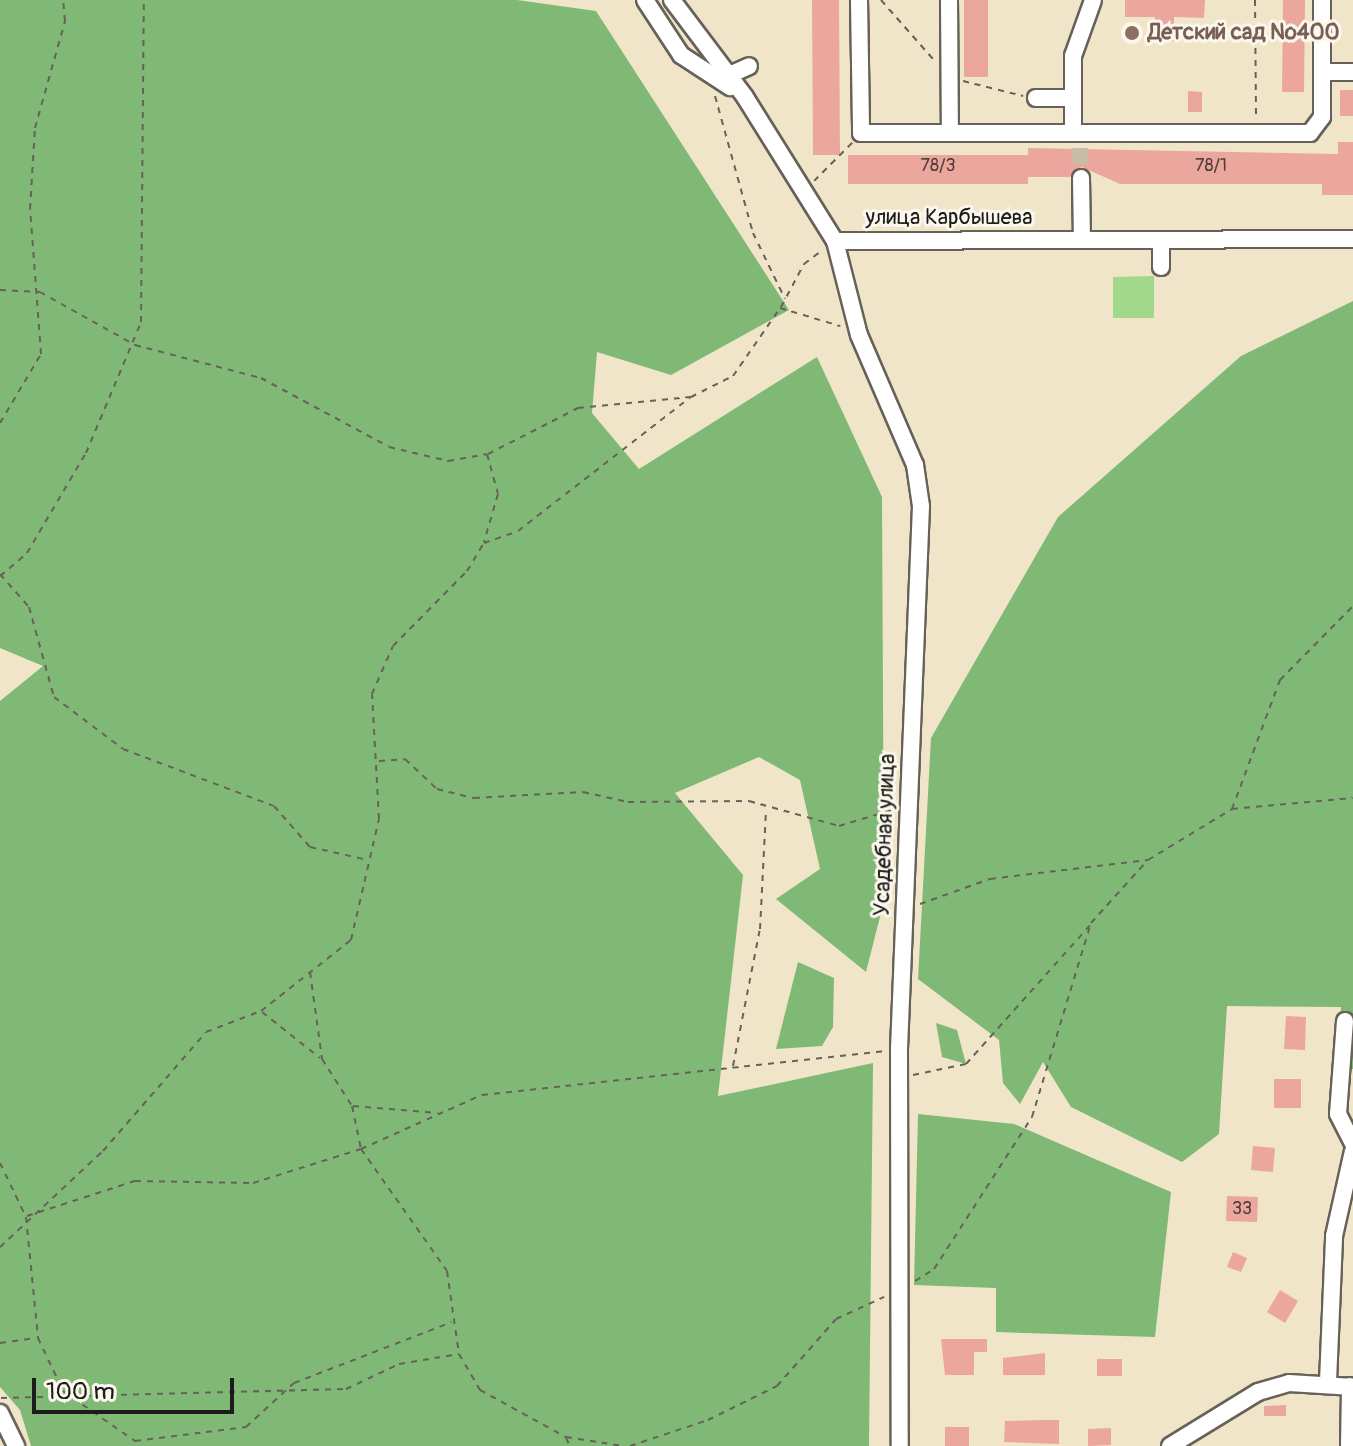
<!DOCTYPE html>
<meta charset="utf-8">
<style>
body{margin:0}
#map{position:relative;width:1353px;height:1446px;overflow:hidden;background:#f0e5c8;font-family:Pangolin,sans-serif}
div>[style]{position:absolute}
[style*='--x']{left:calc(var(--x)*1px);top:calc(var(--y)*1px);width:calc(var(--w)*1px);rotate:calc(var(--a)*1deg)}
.green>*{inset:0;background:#a1d88a}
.forest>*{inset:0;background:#80b876}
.building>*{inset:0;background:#eba69d}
.minor-tunnel>*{height:16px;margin-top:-8px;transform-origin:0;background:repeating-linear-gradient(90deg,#c6bda6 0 16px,transparent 0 24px)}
.path>*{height:2px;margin-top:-1px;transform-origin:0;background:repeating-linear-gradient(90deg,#666258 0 6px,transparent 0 12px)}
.roads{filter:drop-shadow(2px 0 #666258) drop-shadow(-2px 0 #666258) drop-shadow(0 2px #666258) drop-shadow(0 -2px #666258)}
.minor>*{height:16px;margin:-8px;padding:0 8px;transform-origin:8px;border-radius:8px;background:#fff}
.dots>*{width:22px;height:22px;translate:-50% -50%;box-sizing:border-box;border:4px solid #fbf7ec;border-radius:50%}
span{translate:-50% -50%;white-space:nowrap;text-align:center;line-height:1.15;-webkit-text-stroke:6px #fbf7ec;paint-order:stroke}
.number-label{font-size:18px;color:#503e3c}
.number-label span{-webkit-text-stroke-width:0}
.education-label{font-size:22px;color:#785e54;font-weight:700}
.left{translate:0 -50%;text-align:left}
.street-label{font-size:22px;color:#1c1c1c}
.scale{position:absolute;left:32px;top:1378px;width:202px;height:36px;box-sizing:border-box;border:4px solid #1c1c1c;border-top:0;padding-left:10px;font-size:24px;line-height:28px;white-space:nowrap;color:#1c1c1c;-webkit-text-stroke:6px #fbf7ec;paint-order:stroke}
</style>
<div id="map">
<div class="green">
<div style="clip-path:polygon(1154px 276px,1154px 318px,1113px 318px,1113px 277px)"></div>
</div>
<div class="forest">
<div style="clip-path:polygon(0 0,517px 0,596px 11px,789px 310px,671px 375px,597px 352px,592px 413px,639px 469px,817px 357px,882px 497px,884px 901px,866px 972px,776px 899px,820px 869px,800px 780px,759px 757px,675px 793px,743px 875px,718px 1096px,873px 1063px,869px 1446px,31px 1446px,20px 1410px,0 1387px,0 701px,43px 666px,0 648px)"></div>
<div style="clip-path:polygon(1353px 301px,1353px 1069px,1340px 1070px,1341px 1007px,1227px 1006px,1219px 1134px,1182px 1162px,1071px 1107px,1043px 1062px,1020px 1104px,1003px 1083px,999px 1040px,918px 979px,931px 738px,1058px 517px,1241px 356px)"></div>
<div style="clip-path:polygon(798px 962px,834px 978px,833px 1027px,822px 1046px,776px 1049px)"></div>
<div style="clip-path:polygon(936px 1023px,957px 1030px,966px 1064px,942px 1057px)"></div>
<div style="clip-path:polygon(918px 1114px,1014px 1124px,1171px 1192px,1155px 1337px,996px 1332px,996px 1288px,914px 1285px)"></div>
</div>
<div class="building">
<div style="clip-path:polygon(812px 0,839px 0,840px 155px,813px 155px)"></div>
<div style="clip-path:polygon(964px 0,988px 0,988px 77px,964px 77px)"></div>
<div style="clip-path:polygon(1125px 0,1205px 0,1204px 18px,1174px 17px,1174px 41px,1154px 40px,1155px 17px,1125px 17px)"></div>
<div style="clip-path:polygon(1283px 0,1305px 0,1304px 92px,1282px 92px)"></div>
<div style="clip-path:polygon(1340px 90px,1353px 90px,1353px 116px,1340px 116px)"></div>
<div style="clip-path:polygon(1188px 91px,1202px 92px,1202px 112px,1188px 112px)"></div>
<div style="clip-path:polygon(1338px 142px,1353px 142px,1353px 195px,1322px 195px,1322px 184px,1120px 184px,1082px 167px,1070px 177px,1028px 177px,1028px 184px,848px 184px,848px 155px,1028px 155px,1028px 148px,1338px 154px)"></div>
<div style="clip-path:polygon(1286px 1016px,1306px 1017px,1305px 1050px,1284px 1049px)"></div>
<div style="clip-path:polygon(1274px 1079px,1301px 1079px,1301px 1108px,1274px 1108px)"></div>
<div style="clip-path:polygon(1253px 1146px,1275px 1148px,1273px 1172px,1251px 1170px)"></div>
<div style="clip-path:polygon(1227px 1196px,1258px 1197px,1257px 1222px,1226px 1221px)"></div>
<div style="clip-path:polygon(1233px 1252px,1247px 1258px,1241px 1272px,1227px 1267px)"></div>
<div style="clip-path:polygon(1280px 1290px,1298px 1301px,1285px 1323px,1267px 1312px)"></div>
<div style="clip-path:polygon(941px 1339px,987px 1339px,987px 1352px,974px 1352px,974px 1375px,945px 1375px)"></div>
<div style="clip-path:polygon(1045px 1353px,1045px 1375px,1003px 1375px,1003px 1358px)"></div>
<div style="clip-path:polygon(1097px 1359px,1122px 1359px,1122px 1376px,1097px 1376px)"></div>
<div style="clip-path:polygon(1286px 1405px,1286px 1416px,1264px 1416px,1264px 1406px)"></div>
<div style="clip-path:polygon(1041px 1420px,1059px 1420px,1059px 1444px,1004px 1442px,1005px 1421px)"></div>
<div style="clip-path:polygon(945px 1427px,969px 1427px,969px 1446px,945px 1446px)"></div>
<div style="clip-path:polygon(1111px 1428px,1111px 1445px,1088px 1446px,1088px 1429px)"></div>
</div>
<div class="minor-tunnel">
<div style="--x:1080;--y:148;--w:30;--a:88"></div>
</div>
<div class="path">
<div style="--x:881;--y:0;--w:79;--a:48.6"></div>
<div style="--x:1255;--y:0;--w:119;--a:89.5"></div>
<div style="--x:963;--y:81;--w:62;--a:14"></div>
<div style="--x:715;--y:96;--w:142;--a:74.5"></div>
<div style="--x:753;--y:233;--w:73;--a:64.1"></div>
<div style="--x:814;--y:181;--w:54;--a:-45"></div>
<div style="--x:0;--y:290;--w:40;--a:2.9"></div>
<div style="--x:40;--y:292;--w:109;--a:29.2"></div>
<div style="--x:135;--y:345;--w:130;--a:14.7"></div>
<div style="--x:261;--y:378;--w:145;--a:28.3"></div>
<div style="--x:389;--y:447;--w:61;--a:13.3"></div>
<div style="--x:448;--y:461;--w:40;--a:-10"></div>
<div style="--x:487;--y:454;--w:41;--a:74.6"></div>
<div style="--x:498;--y:494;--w:50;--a:106.3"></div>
<div style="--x:781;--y:307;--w:49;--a:-61.9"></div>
<div style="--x:804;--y:264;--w:21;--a:-37"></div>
<div style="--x:0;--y:423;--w:80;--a:-59.3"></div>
<div style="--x:41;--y:354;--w:145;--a:-94.3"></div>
<div style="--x:30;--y:209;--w:81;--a:-86.5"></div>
<div style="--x:35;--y:128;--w:111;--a:-74.3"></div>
<div style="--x:65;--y:21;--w:21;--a:-95"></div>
<div style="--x:488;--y:454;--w:101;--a:-27.1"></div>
<div style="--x:578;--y:408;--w:113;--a:-5.6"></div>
<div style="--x:0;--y:574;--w:44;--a:48.7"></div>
<div style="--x:29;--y:607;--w:93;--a:74.5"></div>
<div style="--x:54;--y:697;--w:86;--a:37"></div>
<div style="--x:123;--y:749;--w:161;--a:20.7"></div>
<div style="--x:274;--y:806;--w:55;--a:48.7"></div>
<div style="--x:310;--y:847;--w:59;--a:12.6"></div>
<div style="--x:0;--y:576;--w:35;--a:-40"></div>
<div style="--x:27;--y:553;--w:116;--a:-59.5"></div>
<div style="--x:86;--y:453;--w:142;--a:-67.2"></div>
<div style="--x:141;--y:322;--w:322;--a:-89.5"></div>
<div style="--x:379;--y:761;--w:26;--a:-4"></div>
<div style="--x:405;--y:759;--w:44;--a:43.2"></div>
<div style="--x:437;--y:789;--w:38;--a:14"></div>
<div style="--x:474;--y:798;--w:109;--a:-3.2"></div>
<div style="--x:583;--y:792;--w:46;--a:12.5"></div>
<div style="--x:628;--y:802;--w:121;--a:-0.5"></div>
<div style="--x:749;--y:801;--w:93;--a:15.5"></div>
<div style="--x:839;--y:826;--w:59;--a:-16.9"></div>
<div style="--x:1232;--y:809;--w:121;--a:-5.2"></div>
<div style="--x:920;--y:904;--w:74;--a:-19.7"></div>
<div style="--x:990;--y:879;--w:159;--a:-6.9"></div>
<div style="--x:310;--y:972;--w:88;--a:82.1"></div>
<div style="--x:322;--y:1059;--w:56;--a:57.4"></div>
<div style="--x:352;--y:1106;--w:44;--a:78.2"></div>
<div style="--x:361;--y:1149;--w:149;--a:54.8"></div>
<div style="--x:447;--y:1271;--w:84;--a:81.8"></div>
<div style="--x:459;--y:1354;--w:42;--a:59.7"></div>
<div style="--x:480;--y:1390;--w:98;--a:28.7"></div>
<div style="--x:566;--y:1437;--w:58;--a:9"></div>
<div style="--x:262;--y:1012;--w:74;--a:38.4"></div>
<div style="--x:733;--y:1066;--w:140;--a:-78.9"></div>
<div style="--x:760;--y:929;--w:117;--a:-87.1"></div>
<div style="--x:913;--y:1075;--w:54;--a:-11.7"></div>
<div style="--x:966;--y:1064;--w:188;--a:-48.2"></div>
<div style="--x:353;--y:1106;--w:85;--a:4.7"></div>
<div style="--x:0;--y:1163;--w:60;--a:64.3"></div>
<div style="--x:26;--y:1217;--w:122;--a:84.3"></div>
<div style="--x:38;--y:1338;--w:59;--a:64.7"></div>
<div style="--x:63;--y:1391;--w:88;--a:34.8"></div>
<div style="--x:135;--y:1441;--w:112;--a:-7.2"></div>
<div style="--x:246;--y:1427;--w:65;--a:-42.5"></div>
<div style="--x:294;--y:1383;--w:169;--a:-21.1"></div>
<div style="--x:27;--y:1216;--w:114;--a:-18"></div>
<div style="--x:135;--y:1181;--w:118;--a:1"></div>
<div style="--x:253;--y:1183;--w:113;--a:-17.5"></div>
<div style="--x:361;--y:1149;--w:133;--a:-24.1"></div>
<div style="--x:482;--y:1095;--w:404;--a:-6.2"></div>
<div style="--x:0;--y:1247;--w:141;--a:-43"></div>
<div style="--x:103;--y:1151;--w:157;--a:-49.1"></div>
<div style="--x:206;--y:1032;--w:59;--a:-20.9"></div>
<div style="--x:261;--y:1011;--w:115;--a:-38.3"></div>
<div style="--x:351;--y:940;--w:124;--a:-77"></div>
<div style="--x:379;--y:819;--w:125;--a:-93.2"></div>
<div style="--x:372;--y:694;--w:52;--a:-66.4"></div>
<div style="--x:393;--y:646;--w:105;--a:-45.4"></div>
<div style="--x:467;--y:571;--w:33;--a:-59"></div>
<div style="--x:484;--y:543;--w:36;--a:-19"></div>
<div style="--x:518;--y:531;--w:219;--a:-37.8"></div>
<div style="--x:691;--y:397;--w:47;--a:-26.6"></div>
<div style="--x:733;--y:376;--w:83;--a:-55.3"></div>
<div style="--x:780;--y:308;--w:63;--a:16.7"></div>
<div style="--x:915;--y:1281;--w:22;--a:-32"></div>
<div style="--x:934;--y:1269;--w:181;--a:-57.2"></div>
<div style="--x:1032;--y:1117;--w:203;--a:-73.1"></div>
<div style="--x:1091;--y:923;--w:85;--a:-47.9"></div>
<div style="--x:1148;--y:860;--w:98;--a:-31.3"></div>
<div style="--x:1232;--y:809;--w:138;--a:-69.6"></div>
<div style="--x:1280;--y:680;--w:104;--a:-45.4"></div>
<div style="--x:0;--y:1343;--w:36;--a:-8"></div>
<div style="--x:1;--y:1398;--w:345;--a:-1.5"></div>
<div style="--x:346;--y:1389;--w:59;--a:-25.3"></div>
<div style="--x:399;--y:1364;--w:61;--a:-9.5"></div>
<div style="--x:566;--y:1438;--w:9;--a:63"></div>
<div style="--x:630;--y:1446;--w:82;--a:-18.4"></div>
<div style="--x:708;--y:1420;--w:77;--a:-26.2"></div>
<div style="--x:777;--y:1386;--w:89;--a:-48.6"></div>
<div style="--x:836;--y:1319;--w:53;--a:-24.6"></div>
</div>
<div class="roads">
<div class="minor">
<div style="--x:645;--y:0;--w:66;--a:56.8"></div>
<div style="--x:681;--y:55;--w:59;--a:33.1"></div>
<div style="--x:672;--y:0;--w:121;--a:53"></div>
<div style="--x:745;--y:97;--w:170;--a:58"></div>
<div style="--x:835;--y:241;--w:97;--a:75.7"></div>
<div style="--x:859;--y:335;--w:142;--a:66.7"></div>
<div style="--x:915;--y:465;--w:41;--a:81.7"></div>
<div style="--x:921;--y:506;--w:543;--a:92.32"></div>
<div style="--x:899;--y:1049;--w:397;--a:89.9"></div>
<div style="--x:859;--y:0;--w:133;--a:89.1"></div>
<div style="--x:861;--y:133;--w:449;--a:0"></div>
<div style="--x:1310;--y:133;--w:20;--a:-53"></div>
<div style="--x:1322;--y:117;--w:117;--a:-90"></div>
<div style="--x:949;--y:0;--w:133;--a:89.6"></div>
<div style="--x:1322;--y:72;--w:31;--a:0"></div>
<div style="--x:727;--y:76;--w:24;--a:-24"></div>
<div style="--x:1036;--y:98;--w:37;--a:0"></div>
<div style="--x:1073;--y:133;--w:77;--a:-90"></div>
<div style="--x:1073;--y:56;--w:59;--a:-70.3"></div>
<div style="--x:1081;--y:178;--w:62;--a:89.1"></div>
<div style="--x:1161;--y:240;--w:27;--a:90"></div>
<div style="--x:835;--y:241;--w:518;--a:-0.22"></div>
<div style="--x:1345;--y:1021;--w:93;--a:94.3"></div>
<div style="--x:1338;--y:1114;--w:34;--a:63"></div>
<div style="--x:1328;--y:1382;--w:146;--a:-87.6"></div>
<div style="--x:1334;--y:1236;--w:87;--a:-77.4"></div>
<div style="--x:0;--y:1413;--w:37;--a:64"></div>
<div style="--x:1170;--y:1446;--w:103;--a:-31.5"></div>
<div style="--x:1258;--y:1392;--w:32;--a:-16"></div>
<div style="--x:1289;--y:1383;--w:64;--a:3.6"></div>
<div style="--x:1349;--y:1446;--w:60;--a:-89"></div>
</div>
</div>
<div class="dots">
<div style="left:1132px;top:33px;background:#8d6e63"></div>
</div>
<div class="number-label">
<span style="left:938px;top:166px">78/3</span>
<span style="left:1211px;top:166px">78/1</span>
<span style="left:1242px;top:1209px">33</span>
</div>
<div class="education-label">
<span class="left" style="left:1148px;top:33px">Детский сад №400</span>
</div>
<div class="street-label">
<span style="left:949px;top:218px">улица Карбышева</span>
<span style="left:885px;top:835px;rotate:-88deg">Усадебная улица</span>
</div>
<div class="scale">100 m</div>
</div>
